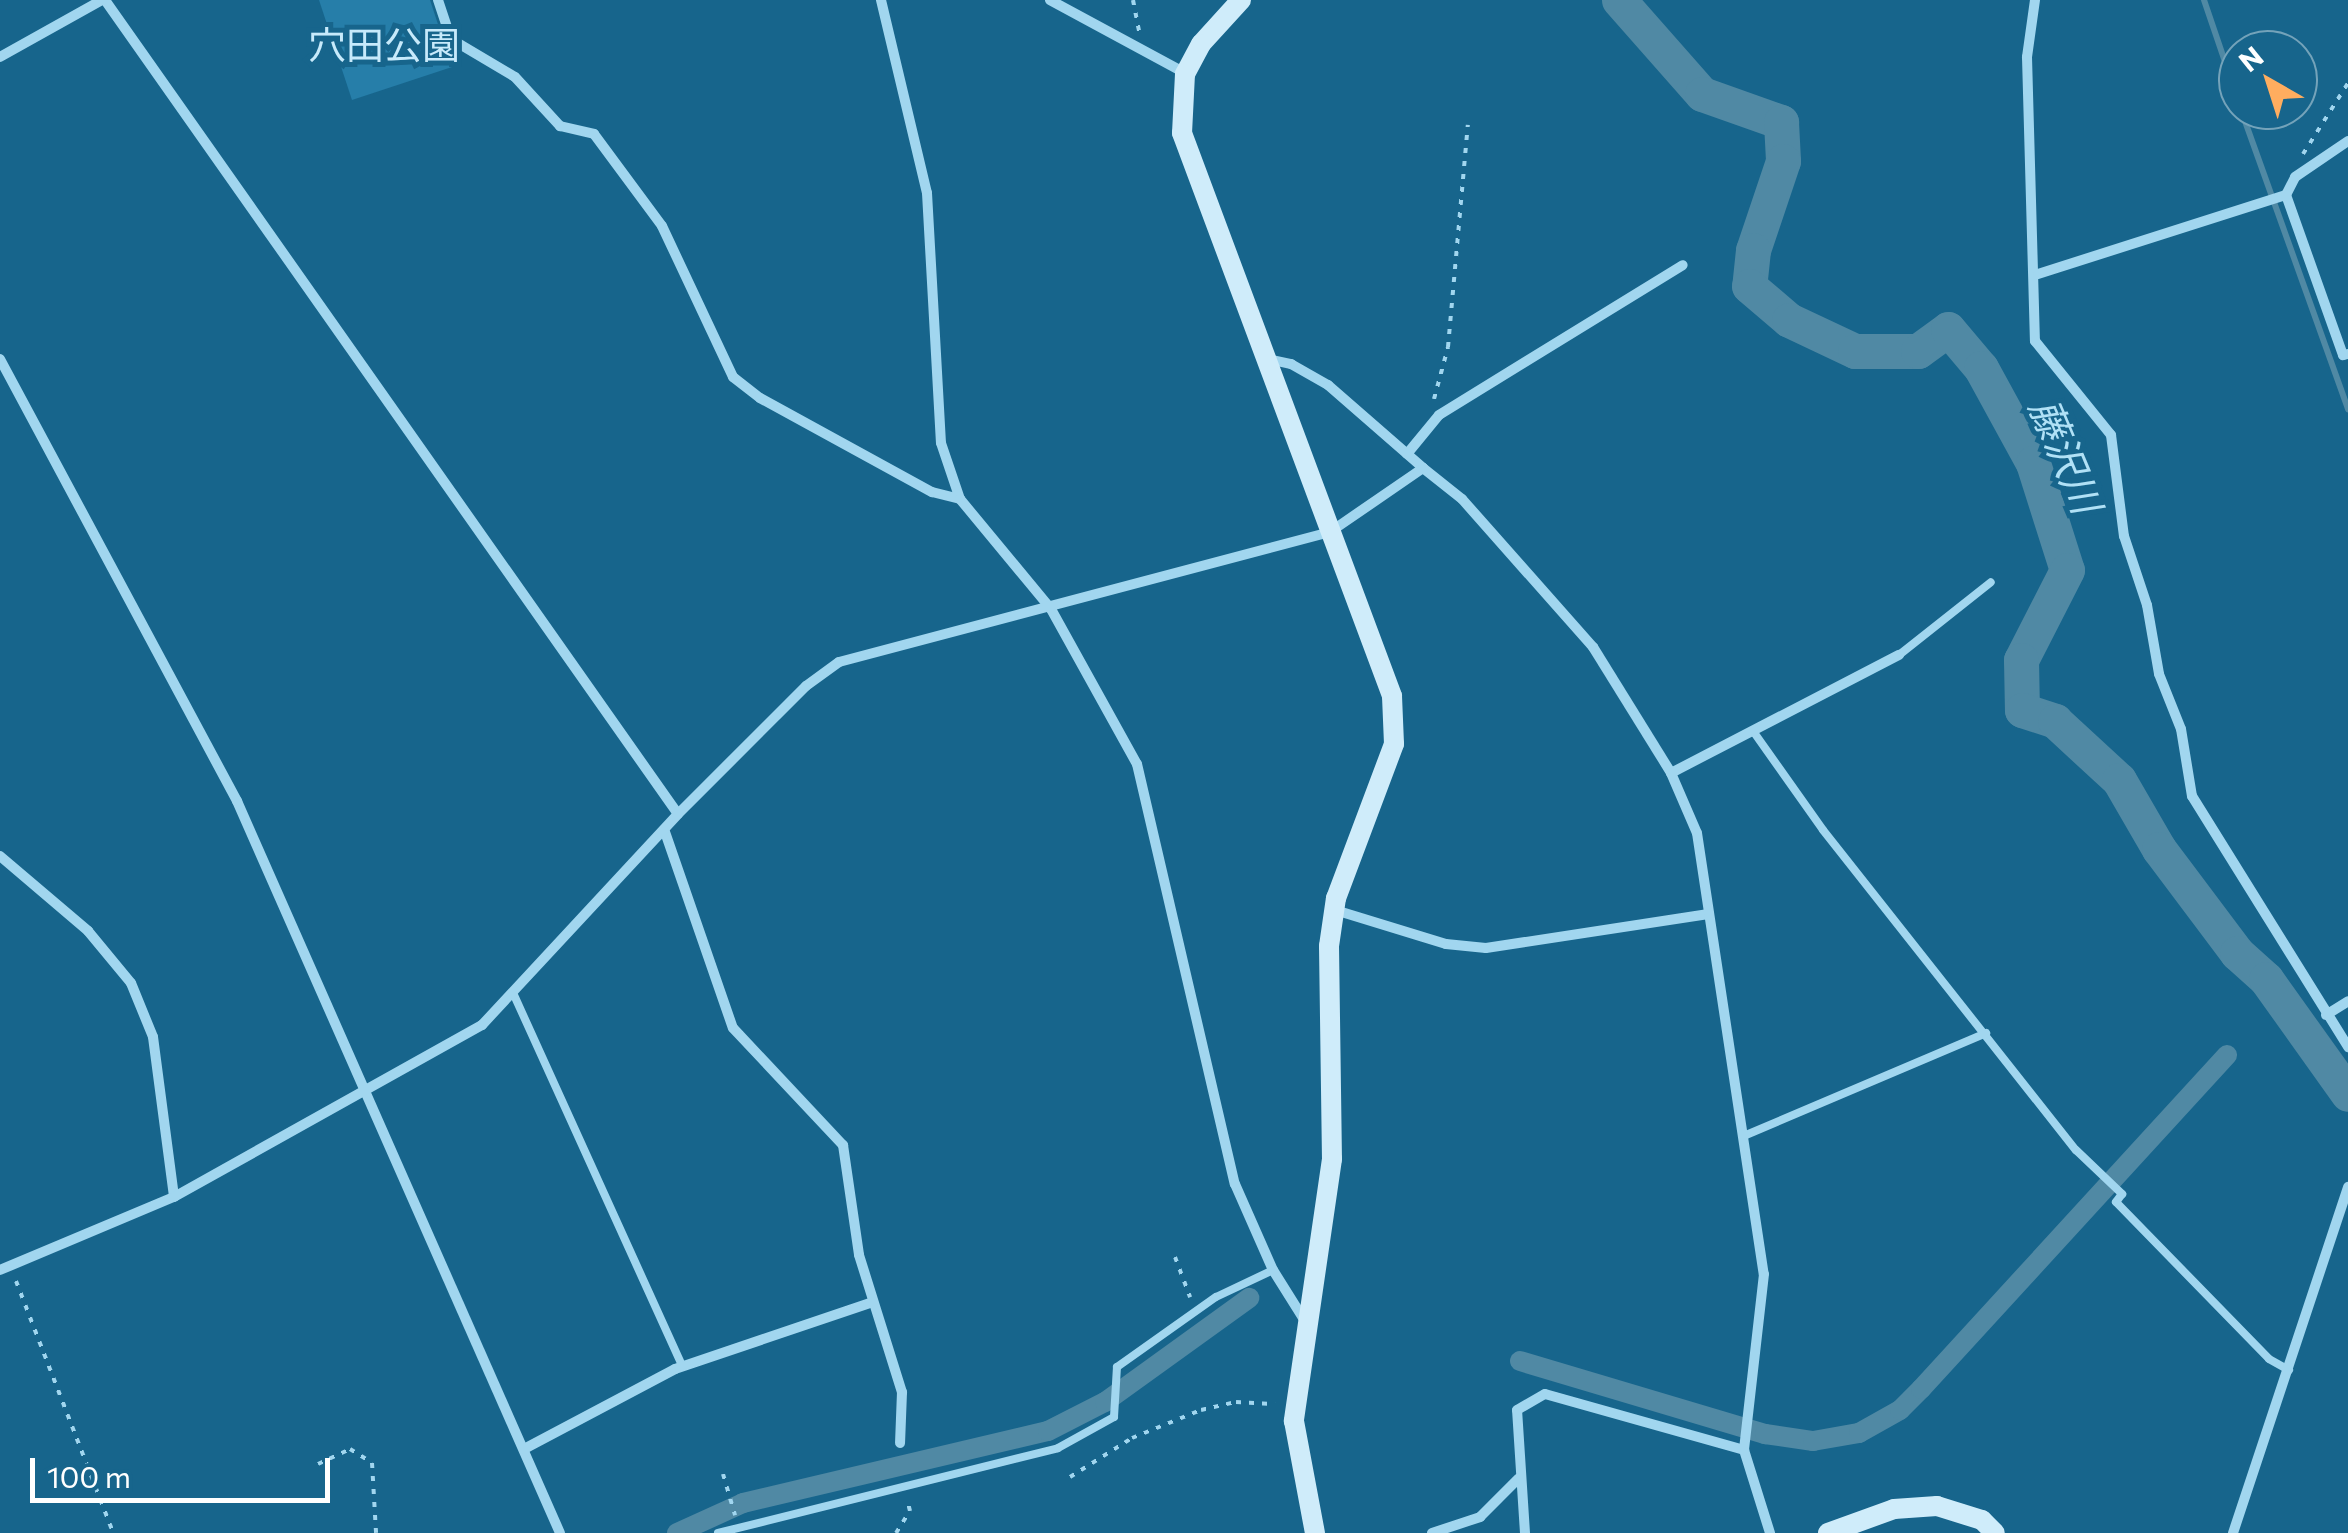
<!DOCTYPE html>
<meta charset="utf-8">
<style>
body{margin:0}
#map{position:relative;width:2348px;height:1533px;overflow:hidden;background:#17658c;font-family:Commissioner,"Noto Sans JP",sans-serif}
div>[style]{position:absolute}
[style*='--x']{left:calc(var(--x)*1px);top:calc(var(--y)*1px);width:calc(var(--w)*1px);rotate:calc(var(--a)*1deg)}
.green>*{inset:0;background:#267ea9}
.stream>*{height:6px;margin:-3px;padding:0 3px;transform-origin:3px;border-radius:3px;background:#5089a4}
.canal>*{height:20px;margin:-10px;padding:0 10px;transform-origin:10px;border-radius:10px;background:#5089a4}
.river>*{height:35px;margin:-17.5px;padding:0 17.5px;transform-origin:17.5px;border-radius:17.5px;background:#5089a4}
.path>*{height:4px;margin-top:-2px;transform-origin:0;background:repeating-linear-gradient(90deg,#a1d6ef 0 5px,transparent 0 13px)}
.lane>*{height:8px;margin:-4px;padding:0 4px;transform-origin:4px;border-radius:4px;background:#a1d6ef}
.street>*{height:10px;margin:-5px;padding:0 5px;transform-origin:5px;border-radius:5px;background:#a1d6ef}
.secondary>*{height:20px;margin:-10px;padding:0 10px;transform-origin:10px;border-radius:10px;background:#cfecfa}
span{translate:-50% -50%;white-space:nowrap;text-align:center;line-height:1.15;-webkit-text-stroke:10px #17658c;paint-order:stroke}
.park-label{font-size:38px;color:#c7eafb}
.water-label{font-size:40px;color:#b1e1f6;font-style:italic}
.north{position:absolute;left:2218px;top:30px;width:100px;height:100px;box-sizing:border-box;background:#17658c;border:2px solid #74a3ba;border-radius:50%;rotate:321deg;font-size:28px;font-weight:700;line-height:40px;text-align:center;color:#fff}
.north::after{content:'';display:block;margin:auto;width:35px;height:45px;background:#ffad5f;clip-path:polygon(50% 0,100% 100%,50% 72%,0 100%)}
.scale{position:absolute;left:30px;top:1458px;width:300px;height:45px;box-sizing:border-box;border:5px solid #fff;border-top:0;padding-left:12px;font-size:30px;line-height:35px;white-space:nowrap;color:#fff;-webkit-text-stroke:8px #17658c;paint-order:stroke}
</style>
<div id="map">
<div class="green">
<div style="clip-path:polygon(319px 0,430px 0,452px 67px,352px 100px)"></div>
</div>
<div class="stream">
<div style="--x:2204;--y:0;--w:106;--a:71.2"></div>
<div style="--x:2241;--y:110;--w:318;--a:70.3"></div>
</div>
<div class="canal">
<div style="--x:1520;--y:1361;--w:256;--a:16.6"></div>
<div style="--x:1765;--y:1434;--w:49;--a:8.3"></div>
<div style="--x:1813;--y:1441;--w:47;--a:-9.9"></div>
<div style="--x:1859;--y:1433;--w:47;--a:-29.3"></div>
<div style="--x:1900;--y:1410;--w:30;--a:-45"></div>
<div style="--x:1921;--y:1389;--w:453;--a:-47.5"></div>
<div style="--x:677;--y:1533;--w:72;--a:-24.4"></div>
<div style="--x:743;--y:1503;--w:313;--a:-13.3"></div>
<div style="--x:1048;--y:1431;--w:64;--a:-27"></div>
<div style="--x:1105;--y:1402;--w:178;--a:-35.8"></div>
</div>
<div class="river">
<div style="--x:1619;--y:0;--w:125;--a:48.6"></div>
<div style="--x:1702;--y:94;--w:84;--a:19.5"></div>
<div style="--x:1781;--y:122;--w:39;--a:87"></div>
<div style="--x:1783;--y:161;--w:94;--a:108.6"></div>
<div style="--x:1753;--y:250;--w:36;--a:96"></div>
<div style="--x:1749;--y:286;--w:52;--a:40.4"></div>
<div style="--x:1789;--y:320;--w:73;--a:25.2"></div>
<div style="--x:1855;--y:351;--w:63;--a:0"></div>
<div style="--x:1918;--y:351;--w:37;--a:-36"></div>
<div style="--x:1948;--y:329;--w:51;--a:49.8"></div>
<div style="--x:1981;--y:368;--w:108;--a:61.3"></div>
<div style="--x:2033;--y:463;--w:112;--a:72.4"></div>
<div style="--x:2067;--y:570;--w:101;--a:117.1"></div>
<div style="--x:2021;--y:660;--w:50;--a:88.9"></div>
<div style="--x:2022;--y:710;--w:35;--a:18"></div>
<div style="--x:2055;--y:721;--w:87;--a:42.7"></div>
<div style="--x:2119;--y:780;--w:80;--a:59.9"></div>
<div style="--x:2159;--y:849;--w:130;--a:53.1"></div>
<div style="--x:2237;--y:953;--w:39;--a:42"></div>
<div style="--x:2266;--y:979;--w:141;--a:54.5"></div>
</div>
<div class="path">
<div style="--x:1133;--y:0;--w:33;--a:79"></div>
<div style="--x:2303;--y:154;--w:84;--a:-57.6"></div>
<div style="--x:1434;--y:399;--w:54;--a:-74.9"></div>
<div style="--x:1448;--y:347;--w:223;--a:-84.9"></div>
<div style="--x:1175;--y:1257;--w:43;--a:69.4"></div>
<div style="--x:16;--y:1281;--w:270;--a:68.9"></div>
<div style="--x:318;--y:1464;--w:35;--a:-25"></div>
<div style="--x:350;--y:1449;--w:26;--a:32"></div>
<div style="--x:372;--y:1463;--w:70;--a:86.7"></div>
<div style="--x:723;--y:1474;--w:43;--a:73.7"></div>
<div style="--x:1070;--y:1477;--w:73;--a:-32.2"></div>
<div style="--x:1132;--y:1438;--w:74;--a:-22.1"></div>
<div style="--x:1201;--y:1410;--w:36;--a:-13"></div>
<div style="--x:1236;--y:1402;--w:39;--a:3"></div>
<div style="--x:896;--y:1533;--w:26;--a:-58"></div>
<div style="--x:910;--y:1511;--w:12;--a:-104"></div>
</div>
<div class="lane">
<div style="--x:1899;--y:655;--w:117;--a:-38.4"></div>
<div style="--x:1753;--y:731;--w:121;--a:54.7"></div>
<div style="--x:1823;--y:830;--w:408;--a:51.7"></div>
<div style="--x:2076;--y:1150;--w:64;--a:43.7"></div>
<div style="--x:2122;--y:1194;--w:10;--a:127"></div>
<div style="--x:2116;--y:1202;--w:219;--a:45.7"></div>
<div style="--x:2269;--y:1359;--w:23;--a:29"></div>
<div style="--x:514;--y:995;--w:407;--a:65.6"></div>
<div style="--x:1746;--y:1135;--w:261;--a:-23"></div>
<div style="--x:718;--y:1533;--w:350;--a:-14"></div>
<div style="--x:1058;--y:1448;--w:64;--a:-29"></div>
<div style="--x:1114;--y:1417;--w:50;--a:-86.6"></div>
<div style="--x:1117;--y:1367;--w:121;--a:-35.3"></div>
<div style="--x:1216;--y:1297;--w:63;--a:-25.3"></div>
</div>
<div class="street">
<div style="--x:105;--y:0;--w:995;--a:54.86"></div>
<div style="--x:438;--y:0;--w:41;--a:71.6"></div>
<div style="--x:451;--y:39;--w:74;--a:30.7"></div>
<div style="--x:515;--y:77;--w:67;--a:47.4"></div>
<div style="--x:560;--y:126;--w:35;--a:13"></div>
<div style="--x:594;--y:134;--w:114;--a:53.5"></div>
<div style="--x:662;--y:226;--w:167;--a:64.8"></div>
<div style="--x:733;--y:377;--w:34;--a:38"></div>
<div style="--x:760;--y:398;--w:196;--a:28.7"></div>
<div style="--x:932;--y:492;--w:29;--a:14"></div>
<div style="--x:881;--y:0;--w:198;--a:76.6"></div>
<div style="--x:927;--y:193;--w:250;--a:86.8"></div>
<div style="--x:941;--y:443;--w:59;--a:71.3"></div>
<div style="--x:960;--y:499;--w:143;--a:50.4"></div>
<div style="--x:1051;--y:609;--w:177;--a:61"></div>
<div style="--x:1137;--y:764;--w:431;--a:76.9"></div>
<div style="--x:1235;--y:1184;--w:94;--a:66.2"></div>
<div style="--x:1273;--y:1270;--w:66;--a:58"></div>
<div style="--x:1050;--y:0;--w:153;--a:28.4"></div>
<div style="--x:2035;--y:0;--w:58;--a:98"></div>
<div style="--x:2027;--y:57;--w:284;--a:88.4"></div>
<div style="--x:2035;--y:341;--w:121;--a:51"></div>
<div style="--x:2111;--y:435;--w:102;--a:82.7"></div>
<div style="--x:2124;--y:536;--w:73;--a:71.6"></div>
<div style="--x:2147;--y:605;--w:70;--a:80.1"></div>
<div style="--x:2159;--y:674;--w:59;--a:68.2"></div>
<div style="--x:2181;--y:729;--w:68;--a:80.7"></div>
<div style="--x:2192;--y:796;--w:296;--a:58.1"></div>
<div style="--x:0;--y:57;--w:117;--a:-29.2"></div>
<div style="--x:2286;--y:195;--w:170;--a:70.4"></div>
<div style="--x:2343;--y:355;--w:5;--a:-11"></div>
<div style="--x:2038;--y:274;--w:260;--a:-17.7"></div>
<div style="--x:2286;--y:195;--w:20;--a:-63"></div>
<div style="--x:2295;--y:177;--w:64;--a:-34.2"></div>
<div style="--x:1263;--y:358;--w:29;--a:12"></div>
<div style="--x:1291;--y:364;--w:43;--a:29.6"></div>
<div style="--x:1328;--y:385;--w:126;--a:41.1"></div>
<div style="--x:0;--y:359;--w:502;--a:61.8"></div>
<div style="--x:237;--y:801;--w:800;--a:66.19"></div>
<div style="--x:1407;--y:454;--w:50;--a:-50.6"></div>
<div style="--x:1439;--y:415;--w:286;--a:-31.6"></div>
<div style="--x:1671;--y:773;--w:257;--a:-27.4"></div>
<div style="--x:665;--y:832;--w:207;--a:70.9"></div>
<div style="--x:733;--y:1028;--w:161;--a:46.8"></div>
<div style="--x:843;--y:1145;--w:111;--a:81.7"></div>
<div style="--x:859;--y:1255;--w:144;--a:72.6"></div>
<div style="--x:902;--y:1392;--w:51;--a:92.2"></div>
<div style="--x:0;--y:856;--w:116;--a:40.4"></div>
<div style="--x:88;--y:931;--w:67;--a:50.4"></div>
<div style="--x:131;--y:983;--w:58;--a:67.8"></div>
<div style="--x:153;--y:1037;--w:161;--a:82.5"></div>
<div style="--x:1335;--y:910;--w:116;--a:17"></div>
<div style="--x:1446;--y:944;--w:40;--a:5.7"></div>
<div style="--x:1486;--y:948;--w:225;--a:-8.7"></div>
<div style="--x:2326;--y:1015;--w:26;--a:-32"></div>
<div style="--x:0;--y:1270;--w:189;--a:-22.8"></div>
<div style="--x:174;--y:1197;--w:353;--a:-29.2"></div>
<div style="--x:482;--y:1025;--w:288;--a:-47.1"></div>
<div style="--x:678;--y:814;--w:181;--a:-45"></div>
<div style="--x:806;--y:686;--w:41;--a:-36"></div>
<div style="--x:839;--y:662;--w:508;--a:-14.83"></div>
<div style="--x:1330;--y:532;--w:113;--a:-34.5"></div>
<div style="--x:1423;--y:468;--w:50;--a:38.5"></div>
<div style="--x:1462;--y:499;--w:198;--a:48.5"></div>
<div style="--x:1593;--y:647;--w:148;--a:58.2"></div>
<div style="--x:1671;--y:773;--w:65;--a:66.6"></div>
<div style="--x:1697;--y:833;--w:446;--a:81.4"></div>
<div style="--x:1764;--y:1274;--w:177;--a:96.5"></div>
<div style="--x:1744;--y:1450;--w:87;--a:72.6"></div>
<div style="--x:524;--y:1449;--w:171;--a:-27.9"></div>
<div style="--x:675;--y:1369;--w:209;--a:-18.7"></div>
<div style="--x:1432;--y:1533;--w:51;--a:-18.4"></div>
<div style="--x:1480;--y:1517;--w:54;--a:-45"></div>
<div style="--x:1525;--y:1533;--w:123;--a:-93.7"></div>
<div style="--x:1517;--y:1410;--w:32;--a:-30"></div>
<div style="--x:1545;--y:1394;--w:207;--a:15.7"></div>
<div style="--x:2233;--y:1533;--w:365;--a:-71.6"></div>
</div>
<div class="secondary">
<div style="--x:1241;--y:0;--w:59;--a:132.3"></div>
<div style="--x:1201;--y:44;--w:34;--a:118"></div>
<div style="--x:1185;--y:74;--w:59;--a:92.9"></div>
<div style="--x:1182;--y:133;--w:601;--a:69.54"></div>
<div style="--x:1392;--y:696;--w:48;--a:87.6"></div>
<div style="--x:1394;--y:744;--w:165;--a:110.6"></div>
<div style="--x:1336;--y:898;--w:49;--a:98.3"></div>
<div style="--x:1329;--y:946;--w:213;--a:89.2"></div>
<div style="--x:1332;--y:1159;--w:265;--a:98.3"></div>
<div style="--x:1294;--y:1421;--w:114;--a:79.4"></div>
<div style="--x:1828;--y:1533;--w:70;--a:-20"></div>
<div style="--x:1894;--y:1509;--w:43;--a:-4"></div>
<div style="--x:1937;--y:1506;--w:47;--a:17.3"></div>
<div style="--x:1982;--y:1520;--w:18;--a:45"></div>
</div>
<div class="park-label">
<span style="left:384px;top:44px">穴田公園</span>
</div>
<div class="water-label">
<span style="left:2067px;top:455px;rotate:67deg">藤沢川</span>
</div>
<div class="north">N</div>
<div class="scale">100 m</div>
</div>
